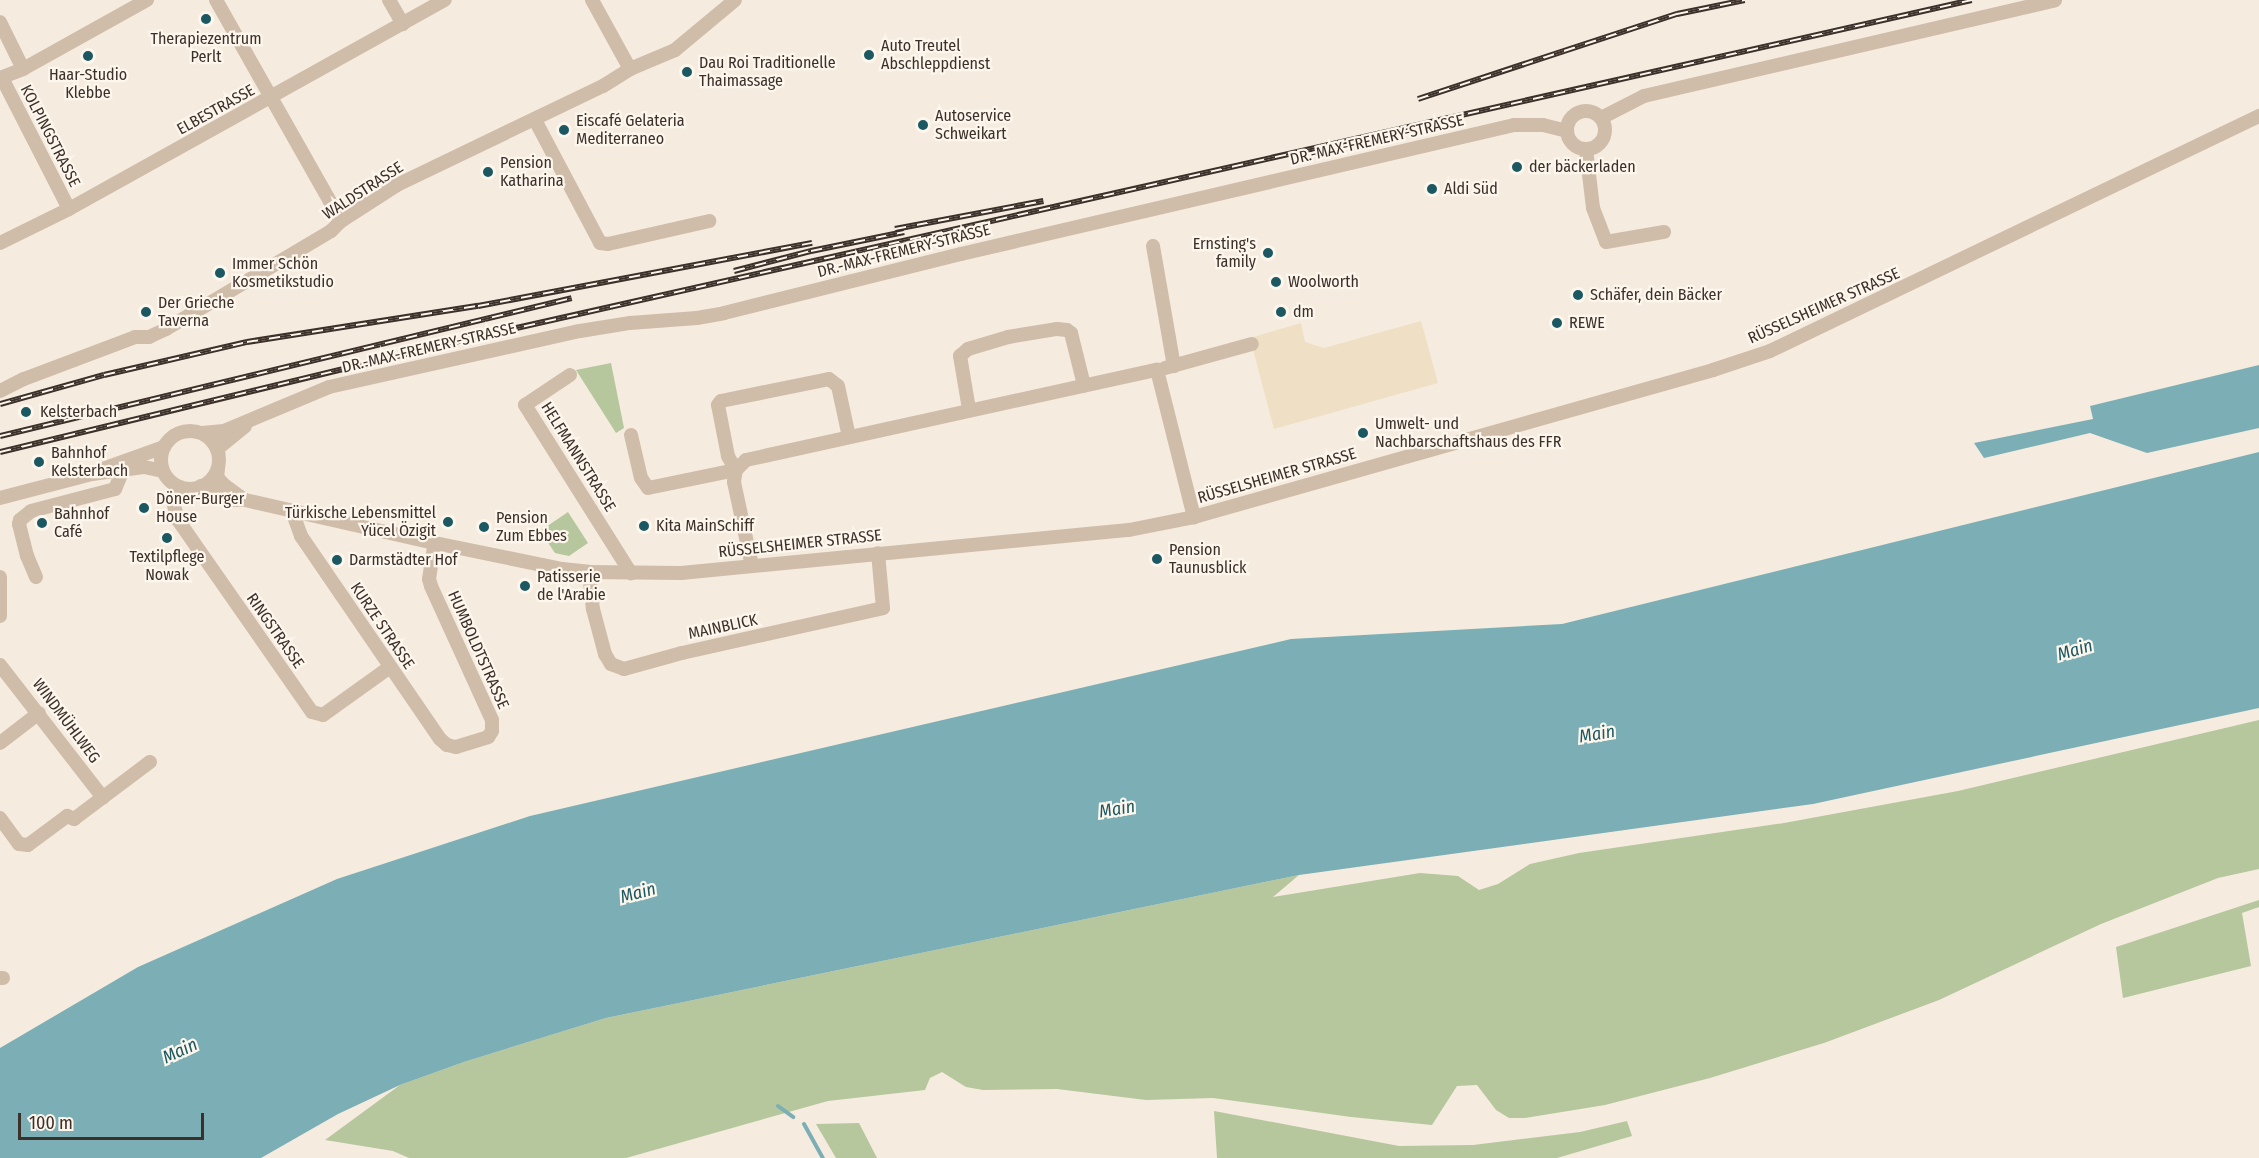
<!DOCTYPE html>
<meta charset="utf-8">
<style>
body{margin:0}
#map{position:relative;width:2259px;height:1158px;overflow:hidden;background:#f5ecdf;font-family:"Fira Sans Condensed",sans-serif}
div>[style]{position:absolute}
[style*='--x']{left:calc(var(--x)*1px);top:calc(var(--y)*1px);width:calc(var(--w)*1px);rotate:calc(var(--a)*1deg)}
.green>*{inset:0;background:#b6c69d}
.plaza>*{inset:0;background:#eedfc5}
.water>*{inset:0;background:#7bafb5}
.stream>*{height:4px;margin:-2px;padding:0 2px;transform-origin:2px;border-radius:2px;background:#7bafb5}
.minor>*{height:14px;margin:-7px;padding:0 7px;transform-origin:7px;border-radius:7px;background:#cfbda9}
.minor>.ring{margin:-7px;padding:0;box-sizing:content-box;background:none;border:14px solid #cfbda9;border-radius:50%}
.rail>*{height:6px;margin-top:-3px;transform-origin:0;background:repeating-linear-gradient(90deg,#fcf6ed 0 11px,#3c302a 0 22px);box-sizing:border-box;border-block:2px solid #3c302a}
.dots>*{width:16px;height:16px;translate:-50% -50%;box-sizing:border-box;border:3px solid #fcf6ed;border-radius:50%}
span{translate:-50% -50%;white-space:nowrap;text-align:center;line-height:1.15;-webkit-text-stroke:4.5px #fcf6ed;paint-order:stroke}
.poi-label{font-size:16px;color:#3c302a}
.left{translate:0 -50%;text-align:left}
.right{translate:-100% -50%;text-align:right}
.street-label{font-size:16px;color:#3c302a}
.water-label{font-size:18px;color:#1b5862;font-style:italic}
.scale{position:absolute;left:18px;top:1113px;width:186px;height:27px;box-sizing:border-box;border:3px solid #3c302a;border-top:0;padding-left:8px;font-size:18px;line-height:21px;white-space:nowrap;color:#3c302a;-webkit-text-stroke:4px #fcf6ed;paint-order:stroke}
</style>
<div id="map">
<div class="green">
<div style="clip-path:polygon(611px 363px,624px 428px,616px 433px,576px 370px)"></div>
<div style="clip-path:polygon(568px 512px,588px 543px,569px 556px,555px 553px,540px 531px)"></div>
<div style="clip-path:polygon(2259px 720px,2259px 869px,2218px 878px,2101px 924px,1939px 1000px,1824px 1043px,1710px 1078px,1605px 1105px,1525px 1118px,1509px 1118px,1496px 1110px,1477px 1085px,1457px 1086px,1432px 1125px,1351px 1117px,1213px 1098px,1146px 1100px,1057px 1089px,983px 1090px,966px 1087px,942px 1072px,930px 1078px,925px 1090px,828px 1101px,626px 1158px,409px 1158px,393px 1151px,325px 1140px,400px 1085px,464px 1062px,606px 1018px,1299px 875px,1273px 897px,1420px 873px,1458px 876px,1479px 890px,1498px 884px,1530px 864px,1579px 853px,1784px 823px,1958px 791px)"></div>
<div style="clip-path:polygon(2259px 900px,2259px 907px,2242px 913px,2251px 966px,2123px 998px,2116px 947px)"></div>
<div style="clip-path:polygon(1214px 1111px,1399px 1146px,1473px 1145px,1580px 1132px,1627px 1121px,1632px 1136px,1557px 1158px,1217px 1158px)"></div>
<div style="clip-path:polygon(859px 1123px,877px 1158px,836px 1158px,816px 1124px)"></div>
</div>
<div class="plaza">
<div style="clip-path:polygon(1421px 321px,1438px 383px,1274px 429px,1250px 338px,1301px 323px,1305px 342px,1324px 348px)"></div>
</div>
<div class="water">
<div style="clip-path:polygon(2259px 365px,2259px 428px,2147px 453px,2090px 433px,1984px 458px,1974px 443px,2093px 419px,2090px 406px)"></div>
<div style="clip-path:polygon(2259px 452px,2259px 708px,1813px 804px,1299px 875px,606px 1018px,464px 1062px,400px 1085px,338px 1114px,261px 1158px,0 1158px,0 1048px,138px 967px,337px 879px,530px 816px,1291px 639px,1562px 624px)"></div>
</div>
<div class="stream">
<div style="--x:778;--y:1106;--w:19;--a:36"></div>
<div style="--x:804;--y:1124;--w:39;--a:61"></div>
</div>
<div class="minor">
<div style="--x:216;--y:0;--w:254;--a:60.5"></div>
<div style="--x:389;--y:0;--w:28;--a:60"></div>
<div style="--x:592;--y:0;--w:79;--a:61.2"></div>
<div style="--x:0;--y:22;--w:52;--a:63.9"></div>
<div style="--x:0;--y:78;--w:25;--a:-21"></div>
<div style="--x:23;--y:69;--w:142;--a:-29.1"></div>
<div style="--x:2;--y:78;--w:147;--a:62.9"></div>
<div class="ring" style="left:1567px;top:111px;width:24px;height:24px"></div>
<div style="--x:1601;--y:118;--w:48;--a:-27.1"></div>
<div style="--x:1644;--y:96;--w:422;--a:-13.1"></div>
<div style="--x:535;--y:120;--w:139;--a:62.1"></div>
<div style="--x:600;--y:243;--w:8;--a:7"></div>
<div style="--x:608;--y:244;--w:104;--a:-12.8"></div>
<div style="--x:1586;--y:149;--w:59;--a:83.2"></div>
<div style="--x:1593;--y:208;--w:36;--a:69"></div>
<div style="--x:1606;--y:242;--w:59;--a:-9.8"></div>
<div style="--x:0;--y:243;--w:77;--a:-26.2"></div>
<div style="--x:69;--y:209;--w:430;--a:-29.1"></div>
<div style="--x:1153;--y:246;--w:122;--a:80.1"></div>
<div style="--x:1165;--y:368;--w:90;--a:-15.4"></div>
<div style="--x:570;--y:375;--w:54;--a:146.3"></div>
<div style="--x:525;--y:405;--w:199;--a:57.8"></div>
<div style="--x:0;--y:391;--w:27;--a:-27"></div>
<div style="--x:24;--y:379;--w:119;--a:-20.7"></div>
<div style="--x:135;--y:337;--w:14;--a:0"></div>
<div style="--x:149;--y:337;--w:19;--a:-25"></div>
<div style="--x:166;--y:329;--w:192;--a:-30.7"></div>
<div style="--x:331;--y:231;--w:14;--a:-45"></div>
<div style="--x:341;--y:221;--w:67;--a:-32.7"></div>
<div style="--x:397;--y:185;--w:229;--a:-25.7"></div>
<div style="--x:603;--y:86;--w:32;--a:-32"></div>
<div style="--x:630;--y:69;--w:49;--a:-22.9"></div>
<div style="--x:675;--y:50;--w:78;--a:-39.8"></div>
<div style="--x:969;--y:409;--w:54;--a:-99.6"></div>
<div style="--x:960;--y:356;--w:11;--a:-41"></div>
<div style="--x:968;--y:349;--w:42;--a:-16.7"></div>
<div style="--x:1008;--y:337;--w:50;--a:-9.3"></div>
<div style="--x:1057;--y:329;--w:10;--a:6"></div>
<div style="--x:1067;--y:330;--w:5;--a:37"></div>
<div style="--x:1071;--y:333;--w:54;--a:76"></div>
<div class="ring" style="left:161px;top:431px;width:44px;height:44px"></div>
<div style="--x:202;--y:433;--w:22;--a:-5"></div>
<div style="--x:224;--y:431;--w:114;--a:-22.7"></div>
<div style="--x:329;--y:387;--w:257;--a:-12.6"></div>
<div style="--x:580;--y:331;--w:51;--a:-9.1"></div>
<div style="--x:630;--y:323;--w:67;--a:-4.3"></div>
<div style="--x:697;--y:318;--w:27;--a:-10"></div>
<div style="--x:724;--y:313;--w:244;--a:-14"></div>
<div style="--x:961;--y:254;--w:568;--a:-13.13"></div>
<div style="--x:1514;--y:125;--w:29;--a:0"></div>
<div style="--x:1543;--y:125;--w:25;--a:14"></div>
<div style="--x:631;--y:435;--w:44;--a:76.9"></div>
<div style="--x:641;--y:478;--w:12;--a:55"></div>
<div style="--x:648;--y:488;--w:90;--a:-11.6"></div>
<div style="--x:736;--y:470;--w:16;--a:-120"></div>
<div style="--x:728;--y:456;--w:52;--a:-101.1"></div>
<div style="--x:718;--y:405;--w:5;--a:-53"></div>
<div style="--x:721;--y:401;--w:110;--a:-11.5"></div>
<div style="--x:829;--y:379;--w:11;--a:38"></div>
<div style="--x:838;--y:386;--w:52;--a:77.8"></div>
<div style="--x:217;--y:449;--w:36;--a:-39"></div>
<div style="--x:105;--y:468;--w:63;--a:-19.6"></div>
<div style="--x:218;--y:469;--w:8;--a:97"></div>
<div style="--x:217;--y:477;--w:11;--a:49"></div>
<div style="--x:224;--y:485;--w:24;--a:36"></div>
<div style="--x:201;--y:486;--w:30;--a:27"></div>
<div style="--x:228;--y:500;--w:17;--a:0"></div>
<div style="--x:245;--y:500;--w:195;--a:12.8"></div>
<div style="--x:435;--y:543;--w:130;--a:11.6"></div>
<div style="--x:562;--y:569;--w:27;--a:6"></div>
<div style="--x:589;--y:572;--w:92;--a:0.6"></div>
<div style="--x:681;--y:573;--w:450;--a:-5.5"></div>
<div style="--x:1129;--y:530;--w:66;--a:-11.3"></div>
<div style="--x:1194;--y:517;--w:539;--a:-15.81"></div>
<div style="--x:1713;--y:370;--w:60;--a:-18.4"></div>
<div style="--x:1770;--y:351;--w:543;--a:-25.67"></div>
<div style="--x:179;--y:487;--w:16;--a:112"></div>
<div style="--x:173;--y:502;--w:19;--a:74"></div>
<div style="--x:178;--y:520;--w:234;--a:55.1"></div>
<div style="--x:312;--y:712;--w:11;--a:15"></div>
<div style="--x:323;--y:715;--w:82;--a:-35.6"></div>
<div style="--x:0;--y:498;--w:95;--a:-14.6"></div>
<div style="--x:92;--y:474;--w:52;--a:-7.7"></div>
<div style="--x:144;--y:467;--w:19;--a:12"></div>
<div style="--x:292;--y:511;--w:27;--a:70"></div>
<div style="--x:301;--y:536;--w:246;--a:55.6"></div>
<div style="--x:440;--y:739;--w:9;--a:41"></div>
<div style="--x:447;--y:745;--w:9;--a:13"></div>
<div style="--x:456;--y:747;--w:34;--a:-17"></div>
<div style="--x:488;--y:737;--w:7;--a:-56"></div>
<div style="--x:492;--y:731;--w:11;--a:-90"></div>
<div style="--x:492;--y:720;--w:147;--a:-114.5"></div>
<div style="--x:431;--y:586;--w:7;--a:-106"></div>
<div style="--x:429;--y:579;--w:36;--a:-81"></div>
<div style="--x:752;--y:566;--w:86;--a:-102.1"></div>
<div style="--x:734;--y:482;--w:12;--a:-81"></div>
<div style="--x:736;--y:470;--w:14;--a:-45"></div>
<div style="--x:746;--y:460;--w:421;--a:-12.4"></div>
<div style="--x:1157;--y:370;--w:152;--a:75.9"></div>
<div style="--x:589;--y:572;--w:37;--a:84"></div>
<div style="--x:593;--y:609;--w:47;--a:75.1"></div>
<div style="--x:605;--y:654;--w:12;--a:59"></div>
<div style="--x:611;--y:664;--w:14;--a:21"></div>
<div style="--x:624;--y:669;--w:60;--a:-15.4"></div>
<div style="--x:682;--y:653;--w:206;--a:-12.6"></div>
<div style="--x:883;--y:608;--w:55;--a:-95.2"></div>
<div style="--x:0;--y:577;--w:39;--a:90"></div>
<div style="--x:36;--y:577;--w:23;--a:-113"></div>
<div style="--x:27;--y:556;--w:33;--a:-104"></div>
<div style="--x:19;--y:524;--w:4;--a:-76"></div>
<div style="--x:20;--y:520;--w:14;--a:-39"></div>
<div style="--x:31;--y:511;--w:87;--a:-14.7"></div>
<div style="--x:115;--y:489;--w:21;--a:-67"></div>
<div style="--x:0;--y:665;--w:168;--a:52.2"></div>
<div style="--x:0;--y:743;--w:49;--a:-37.6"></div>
<div style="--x:0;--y:818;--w:32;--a:54"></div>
<div style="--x:19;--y:844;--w:9;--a:6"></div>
<div style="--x:28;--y:845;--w:49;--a:-36.6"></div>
<div style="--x:67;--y:816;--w:8;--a:23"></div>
<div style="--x:74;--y:819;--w:95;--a:-36.9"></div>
<div style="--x:0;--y:978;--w:3;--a:0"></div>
</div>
<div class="rail">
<div style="--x:1418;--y:99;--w:273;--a:-18.2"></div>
<div style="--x:1677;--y:14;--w:69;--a:-11.6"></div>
<div style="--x:895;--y:229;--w:151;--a:-10.7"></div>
<div style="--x:734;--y:271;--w:80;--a:-14.6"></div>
<div style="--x:811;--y:251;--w:95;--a:-11.5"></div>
<div style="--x:0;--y:404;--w:108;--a:-15.6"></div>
<div style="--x:104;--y:375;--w:147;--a:-13"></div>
<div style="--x:247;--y:342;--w:234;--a:-8.9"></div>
<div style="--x:478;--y:306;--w:340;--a:-10.7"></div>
<div style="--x:0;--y:436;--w:588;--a:-13.56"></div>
<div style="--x:0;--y:452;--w:495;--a:-13.6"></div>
<div style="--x:481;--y:336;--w:1528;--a:-12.7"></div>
</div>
<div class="dots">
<div style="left:206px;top:19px;background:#1b5862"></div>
<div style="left:869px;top:55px;background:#1b5862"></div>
<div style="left:88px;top:56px;background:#1b5862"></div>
<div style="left:687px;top:72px;background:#1b5862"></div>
<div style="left:923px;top:125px;background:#1b5862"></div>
<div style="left:564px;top:130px;background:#1b5862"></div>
<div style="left:1517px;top:167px;background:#1b5862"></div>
<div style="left:488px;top:172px;background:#1b5862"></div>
<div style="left:1432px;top:189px;background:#1b5862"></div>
<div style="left:1268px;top:253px;background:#1b5862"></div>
<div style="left:220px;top:273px;background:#1b5862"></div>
<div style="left:1276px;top:282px;background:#1b5862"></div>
<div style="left:1578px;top:295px;background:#1b5862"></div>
<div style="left:146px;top:312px;background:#1b5862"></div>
<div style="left:1281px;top:312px;background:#1b5862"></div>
<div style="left:1557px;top:323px;background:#1b5862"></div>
<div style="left:26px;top:412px;background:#1b5862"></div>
<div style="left:1363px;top:433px;background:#1b5862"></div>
<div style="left:39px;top:462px;background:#1b5862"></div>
<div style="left:144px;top:508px;background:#1b5862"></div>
<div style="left:448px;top:522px;background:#1b5862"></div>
<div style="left:42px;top:523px;background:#1b5862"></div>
<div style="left:644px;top:526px;background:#1b5862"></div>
<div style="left:484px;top:527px;background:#1b5862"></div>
<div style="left:167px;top:538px;background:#1b5862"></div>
<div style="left:1157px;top:559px;background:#1b5862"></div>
<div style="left:337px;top:560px;background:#1b5862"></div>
<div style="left:525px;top:586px;background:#1b5862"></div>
</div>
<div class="poi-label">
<span style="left:206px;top:48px">Therapiezentrum<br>Perlt</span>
<span class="left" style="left:881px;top:55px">Auto Treutel<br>Abschleppdienst</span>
<span class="left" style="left:699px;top:72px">Dau Roi Traditionelle<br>Thaimassage</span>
<span style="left:88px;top:84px">Haar-Studio<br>Klebbe</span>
<span class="left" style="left:935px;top:125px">Autoservice<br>Schweikart</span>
<span class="left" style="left:576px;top:130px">Eiscafé Gelateria<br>Mediterraneo</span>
<span class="left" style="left:500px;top:172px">Pension<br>Katharina</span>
<span class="left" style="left:1529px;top:167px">der bäckerladen</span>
<span class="left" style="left:1444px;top:189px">Aldi Süd</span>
<span class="right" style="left:1256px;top:253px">Ernsting's<br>family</span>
<span class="left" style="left:232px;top:273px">Immer Schön<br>Kosmetikstudio</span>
<span class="left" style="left:1288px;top:282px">Woolworth</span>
<span class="left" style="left:1590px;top:295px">Schäfer, dein Bäcker</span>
<span class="left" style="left:158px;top:312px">Der Grieche<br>Taverna</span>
<span class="left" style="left:1293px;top:312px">dm</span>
<span class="left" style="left:1569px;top:323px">REWE</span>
<span class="left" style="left:40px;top:412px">Kelsterbach</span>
<span class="left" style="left:1375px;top:433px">Umwelt- und<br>Nachbarschaftshaus des FFR</span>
<span class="left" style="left:51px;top:462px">Bahnhof<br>Kelsterbach</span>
<span class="left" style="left:156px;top:508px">Döner-Burger<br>House</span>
<span class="right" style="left:436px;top:522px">Türkische Lebensmittel<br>Yücel Özigit</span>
<span class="left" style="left:54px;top:523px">Bahnhof<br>Café</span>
<span class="left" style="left:496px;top:527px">Pension<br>Zum Ebbes</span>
<span class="left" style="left:656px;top:526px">Kita MainSchiff</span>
<span class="left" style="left:1169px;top:559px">Pension<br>Taunusblick</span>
<span style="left:167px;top:566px">Textilpflege<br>Nowak</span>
<span class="left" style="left:349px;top:560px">Darmstädter Hof</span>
<span class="left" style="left:537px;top:586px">Patisserie<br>de l'Arabie</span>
</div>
<div class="street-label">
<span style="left:216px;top:110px;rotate:-29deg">ELBESTRASSE</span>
<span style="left:50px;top:136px;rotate:63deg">KOLPINGSTRASSE</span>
<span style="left:1377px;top:140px;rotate:-13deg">DR.-MAX-FREMERY-STRASSE</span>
<span style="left:363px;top:191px;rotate:-33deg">WALDSTRASSE</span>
<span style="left:904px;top:251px;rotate:-14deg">DR.-MAX-FREMERY-STRASSE</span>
<span style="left:1824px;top:306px;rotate:-24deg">RÜSSELSHEIMER STRASSE</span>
<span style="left:429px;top:348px;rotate:-13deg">DR.-MAX-FREMERY-STRASSE</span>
<span style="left:578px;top:457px;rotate:58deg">HELFMANNSTRASSE</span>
<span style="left:1277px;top:476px;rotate:-16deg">RÜSSELSHEIMER STRASSE</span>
<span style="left:800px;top:544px;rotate:-6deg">RÜSSELSHEIMER STRASSE</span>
<span style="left:382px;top:626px;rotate:56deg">KURZE STRASSE</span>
<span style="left:723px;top:627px;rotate:-12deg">MAINBLICK</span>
<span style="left:275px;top:631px;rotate:55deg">RINGSTRASSE</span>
<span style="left:478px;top:650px;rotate:66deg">HUMBOLDTSTRASSE</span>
<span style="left:66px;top:721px;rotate:53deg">WINDMÜHLWEG</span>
</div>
<div class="water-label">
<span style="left:2075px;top:650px;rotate:-16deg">Main</span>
<span style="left:1597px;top:734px;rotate:-9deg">Main</span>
<span style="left:1117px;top:809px;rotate:-9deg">Main</span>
<span style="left:638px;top:893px;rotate:-15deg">Main</span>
<span style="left:180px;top:1051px;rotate:-25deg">Main</span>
</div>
<div class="scale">100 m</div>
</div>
